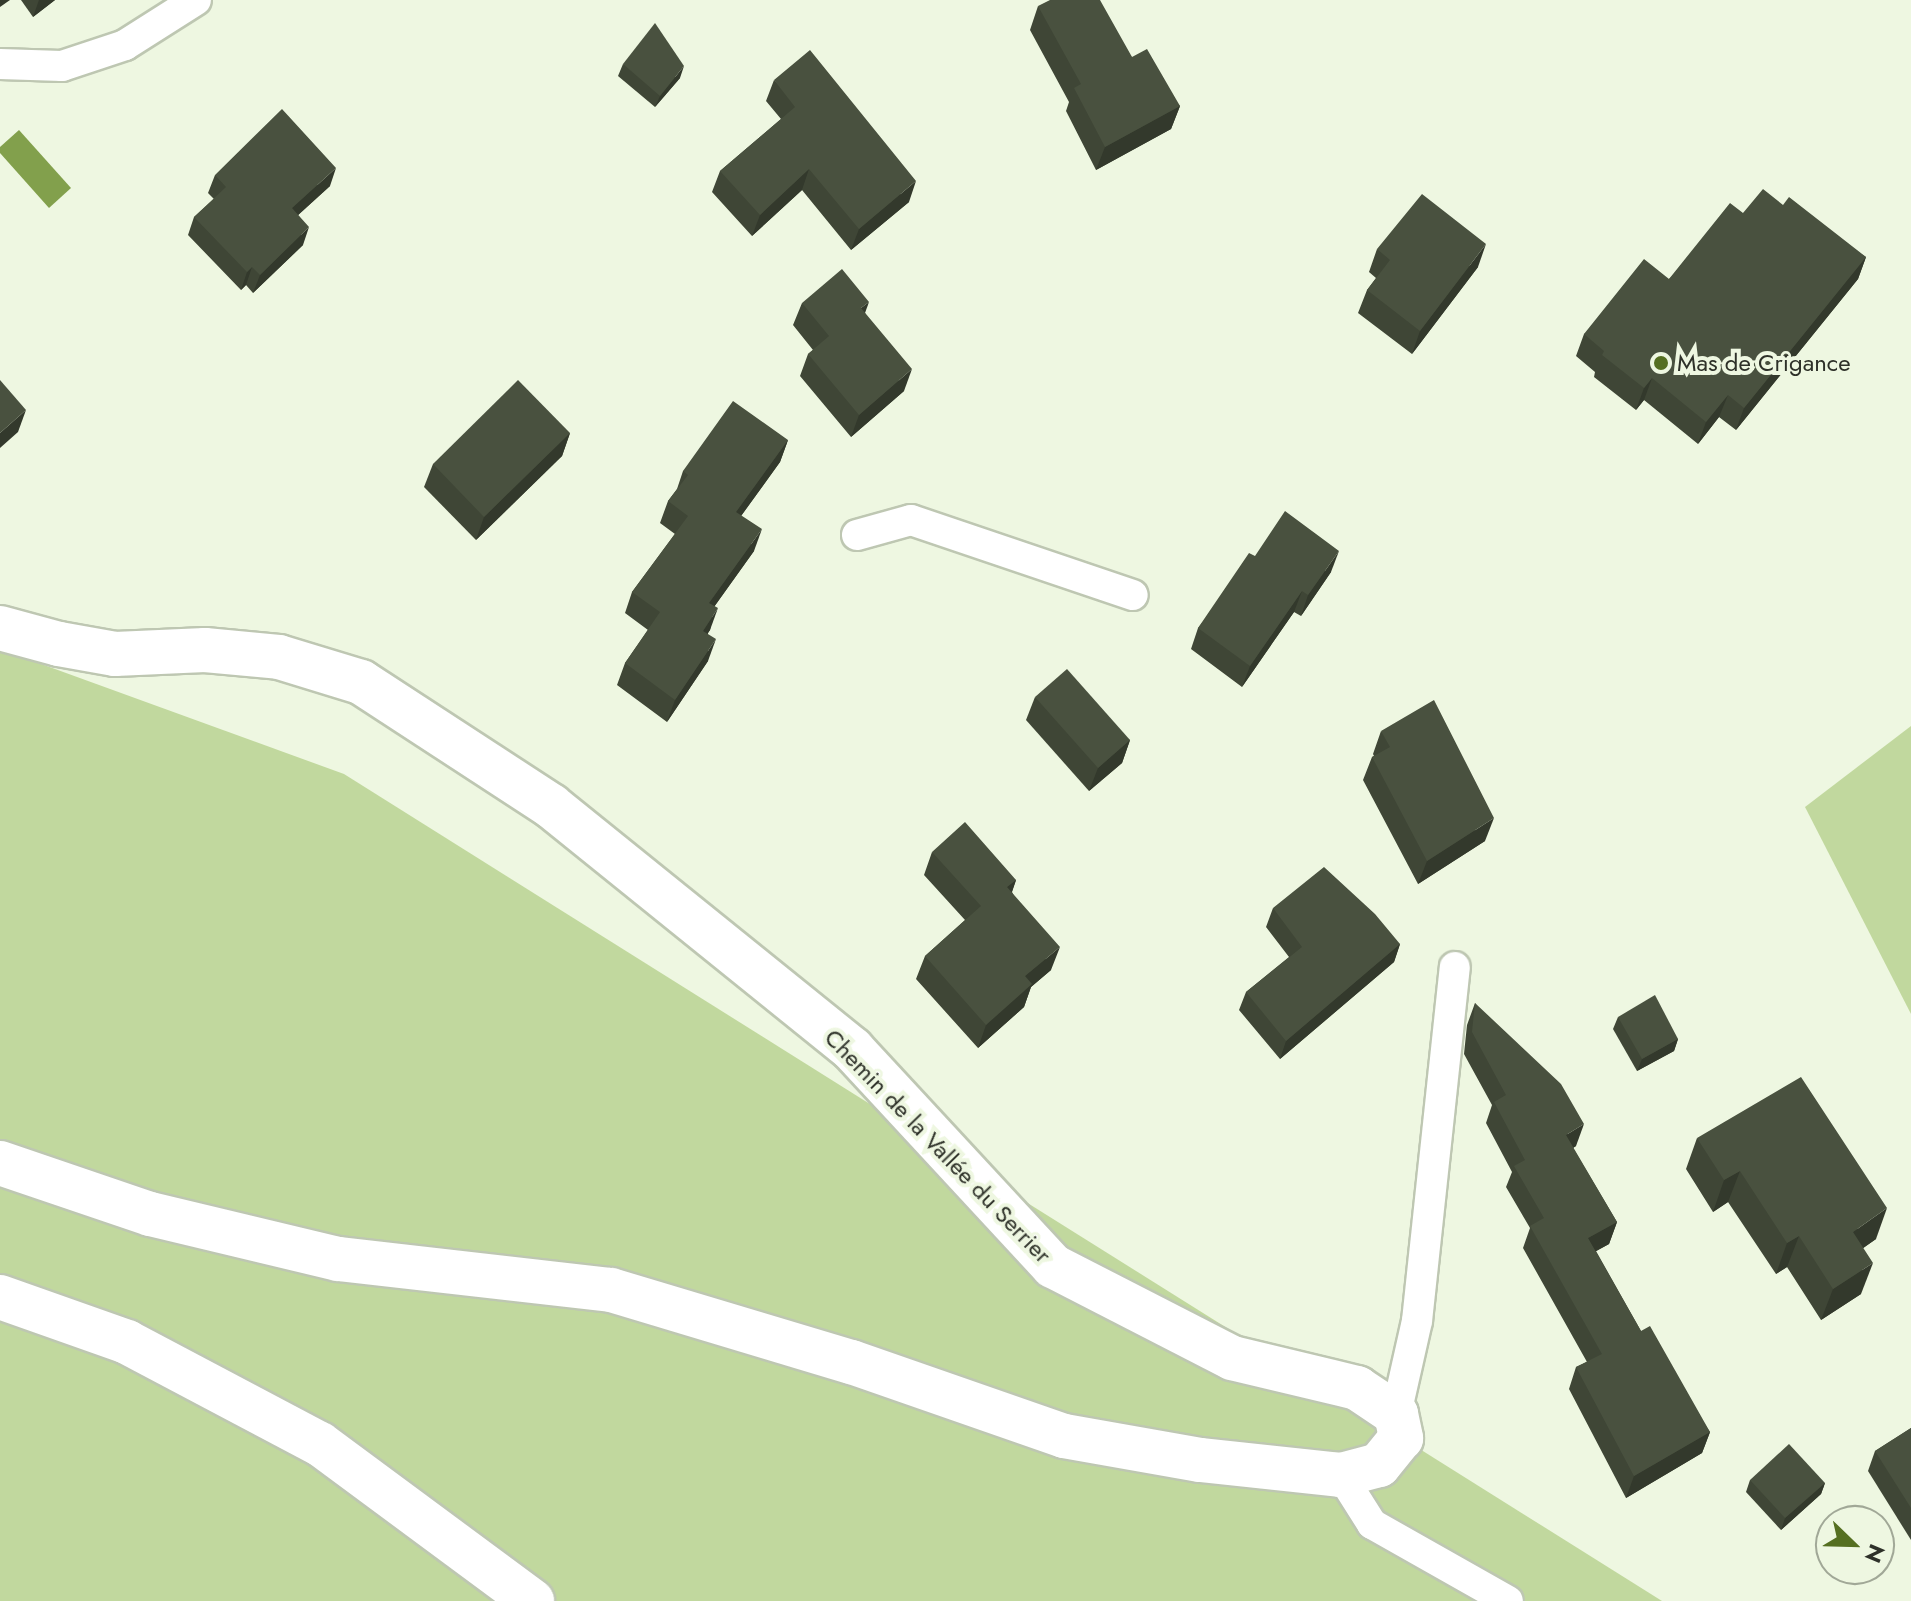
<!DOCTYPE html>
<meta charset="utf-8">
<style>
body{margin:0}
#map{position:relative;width:1911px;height:1601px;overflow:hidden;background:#eef7e1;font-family:Jost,sans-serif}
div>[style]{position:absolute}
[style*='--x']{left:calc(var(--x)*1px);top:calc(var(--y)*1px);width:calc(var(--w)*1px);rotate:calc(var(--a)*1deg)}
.green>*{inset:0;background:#c1d89e}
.water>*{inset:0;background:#82a04c}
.roads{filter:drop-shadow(2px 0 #bec7b2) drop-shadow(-2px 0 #bec7b2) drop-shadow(0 2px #bec7b2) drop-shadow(0 -2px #bec7b2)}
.service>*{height:30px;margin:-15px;padding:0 15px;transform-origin:15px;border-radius:15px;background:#fff}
.minor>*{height:44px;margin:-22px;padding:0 22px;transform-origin:22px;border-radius:22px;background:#fff}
.wall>*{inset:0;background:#3f4636}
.shaded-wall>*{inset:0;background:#33392c}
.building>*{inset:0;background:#49513f}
.dots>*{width:22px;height:22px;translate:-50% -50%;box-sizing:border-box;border:4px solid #eef7e1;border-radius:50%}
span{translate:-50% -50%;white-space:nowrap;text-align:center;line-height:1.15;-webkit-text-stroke:8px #eef7e1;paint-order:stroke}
.poi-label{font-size:24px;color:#2e3129}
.left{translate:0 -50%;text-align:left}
.street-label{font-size:24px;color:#2e3129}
.north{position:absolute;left:1815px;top:1505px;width:80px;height:80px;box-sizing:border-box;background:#eef7e1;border:2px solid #a1a897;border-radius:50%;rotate:113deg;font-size:22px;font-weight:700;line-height:32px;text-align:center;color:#2e3129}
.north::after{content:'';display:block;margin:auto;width:28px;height:36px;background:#556f21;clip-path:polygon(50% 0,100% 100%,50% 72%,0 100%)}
</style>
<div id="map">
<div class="green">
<div style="clip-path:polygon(0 649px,344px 774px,1662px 1601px,0 1601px)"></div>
<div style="clip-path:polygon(1911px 726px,1911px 1014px,1805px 807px)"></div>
</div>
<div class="water">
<div style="clip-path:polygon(19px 130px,71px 188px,49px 208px,0 153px,0 147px)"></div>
</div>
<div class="roads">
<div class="service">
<div style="--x:0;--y:64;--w:62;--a:1.8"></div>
<div style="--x:62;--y:66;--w:66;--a:-18.4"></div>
<div style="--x:125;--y:45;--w:84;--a:-32.4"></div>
<div style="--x:857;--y:535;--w:56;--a:-15.5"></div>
<div style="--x:911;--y:520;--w:234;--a:18.7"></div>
<div style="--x:1396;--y:1414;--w:95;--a:-77.3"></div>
<div style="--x:1417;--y:1321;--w:356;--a:-83.9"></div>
<div style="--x:1341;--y:1475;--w:58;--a:57.7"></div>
<div style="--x:1372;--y:1524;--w:156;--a:29.5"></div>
</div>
<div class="minor">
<div style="--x:0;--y:628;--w:61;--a:15.2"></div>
<div style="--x:59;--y:644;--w:57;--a:10.1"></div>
<div style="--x:115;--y:654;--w:90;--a:-2.5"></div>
<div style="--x:205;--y:650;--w:74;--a:5.4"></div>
<div style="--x:279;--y:657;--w:86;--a:17"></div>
<div style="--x:361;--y:682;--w:227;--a:33.1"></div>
<div style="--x:551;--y:806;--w:387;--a:38.9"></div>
<div style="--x:852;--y:1049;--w:296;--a:47.2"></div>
<div style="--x:1053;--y:1266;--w:201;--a:27.2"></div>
<div style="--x:1232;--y:1358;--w:129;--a:13.5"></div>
<div style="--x:1357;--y:1388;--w:47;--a:33.7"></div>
<div style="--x:1396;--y:1414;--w:25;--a:78"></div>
<div style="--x:1401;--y:1438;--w:35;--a:129"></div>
<div style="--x:1379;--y:1465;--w:39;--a:165"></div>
<div style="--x:1341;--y:1475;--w:142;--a:-173.9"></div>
<div style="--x:1200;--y:1460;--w:138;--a:-170"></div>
<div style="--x:1064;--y:1436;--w:225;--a:-160.8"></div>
<div style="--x:851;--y:1362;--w:251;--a:-163.3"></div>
<div style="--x:611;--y:1290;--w:275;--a:-173.5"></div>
<div style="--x:338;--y:1259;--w:193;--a:-166.5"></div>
<div style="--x:150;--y:1214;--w:158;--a:-161.2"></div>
<div style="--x:0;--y:1297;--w:135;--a:19.5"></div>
<div style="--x:127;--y:1342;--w:218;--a:27.9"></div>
<div style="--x:320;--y:1444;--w:264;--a:36.5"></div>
</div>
</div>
<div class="wall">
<div style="clip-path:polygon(21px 0,55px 0,33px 17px)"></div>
<div style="clip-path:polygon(1038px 6px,1132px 57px,1180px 106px,1171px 129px,1096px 170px,1066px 111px,1069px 102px,1030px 30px)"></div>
<div style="clip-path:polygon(623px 64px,680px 78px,655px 107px,618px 76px)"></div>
<div style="clip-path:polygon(774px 80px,909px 202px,851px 250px,802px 190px,752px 236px,712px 192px,720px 171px,781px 119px,766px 101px)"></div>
<div style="clip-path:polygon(215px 175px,330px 186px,298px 215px,303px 245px,253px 293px,246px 285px,241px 290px,188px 235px,194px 217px,214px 199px,208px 193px)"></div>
<div style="clip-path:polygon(1783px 205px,1866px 257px,1858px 279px,1736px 430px,1719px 417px,1698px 444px,1644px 400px,1636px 410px,1594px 377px,1595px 372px,1576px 356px,1584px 334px,1669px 279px,1743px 213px)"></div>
<div style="clip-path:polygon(1377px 249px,1478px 267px,1412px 354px,1358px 313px,1367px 290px,1376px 278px,1369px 272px)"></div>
<div style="clip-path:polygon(802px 303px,865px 313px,904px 391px,851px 437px,800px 376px,808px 354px,813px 350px,793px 325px)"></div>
<div style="clip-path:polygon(570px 433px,562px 456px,476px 540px,424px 487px,433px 464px)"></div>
<div style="clip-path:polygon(788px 440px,780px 462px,741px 516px,754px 551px,714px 607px,710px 630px,708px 633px,708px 661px,667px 722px,617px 685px,625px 663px,648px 630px,625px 613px,632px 592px,675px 534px,660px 523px,668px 501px,677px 489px,683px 471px)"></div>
<div style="clip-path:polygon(1255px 556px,1331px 572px,1301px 616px,1294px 612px,1242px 687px,1191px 649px,1198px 628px)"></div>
<div style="clip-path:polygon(1035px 697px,1130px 740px,1122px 763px,1089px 791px,1026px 720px)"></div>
<div style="clip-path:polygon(1381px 731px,1485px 841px,1418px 884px,1363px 780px,1372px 757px,1374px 756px,1373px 754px)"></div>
<div style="clip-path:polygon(932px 852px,1016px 880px,1012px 892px,1051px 970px,1031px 987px,1024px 1007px,978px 1048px,916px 979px,925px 956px,965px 920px,924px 875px)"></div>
<div style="clip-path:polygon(1273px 908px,1400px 944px,1394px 962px,1280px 1059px,1239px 1010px,1246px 992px,1289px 957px,1266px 927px)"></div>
<div style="clip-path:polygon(1475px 1003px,1576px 1146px,1573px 1148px,1617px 1222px,1609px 1244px,1596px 1251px,1641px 1331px,1710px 1432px,1702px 1453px,1626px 1498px,1569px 1389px,1576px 1367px,1587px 1362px,1523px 1248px,1530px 1228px,1506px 1187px,1512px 1172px,1486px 1123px,1492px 1105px,1464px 1054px,1467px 1025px)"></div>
<div style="clip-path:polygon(1618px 1017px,1678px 1039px,1674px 1051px,1637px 1071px,1613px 1029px)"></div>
<div style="clip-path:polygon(1697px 1138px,1876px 1239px,1863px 1248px,1861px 1294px,1821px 1320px,1787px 1267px,1776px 1274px,1728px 1202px,1713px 1212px,1686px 1169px)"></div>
<div style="clip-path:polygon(1911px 1428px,1911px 1540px,1868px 1471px,1875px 1451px)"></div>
<div style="clip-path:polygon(1750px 1480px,1825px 1483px,1821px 1494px,1781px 1530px,1746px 1492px)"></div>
</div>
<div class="shaded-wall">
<div style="clip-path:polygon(0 0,10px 0,0 7px)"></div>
<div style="clip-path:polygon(39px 0,55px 0,33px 17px)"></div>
<div style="clip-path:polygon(684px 66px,680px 78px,655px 107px,660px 96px)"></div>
<div style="clip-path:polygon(1180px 106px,1171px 129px,1096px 170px,1105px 147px)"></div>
<div style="clip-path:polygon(336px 168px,330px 186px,285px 227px,292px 208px)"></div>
<div style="clip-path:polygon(809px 169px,802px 190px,752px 236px,760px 215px)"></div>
<div style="clip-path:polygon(916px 181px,909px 202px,851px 250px,859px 229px)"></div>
<div style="clip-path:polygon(309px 227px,303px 245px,253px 293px,260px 275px)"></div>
<div style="clip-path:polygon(1486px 244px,1478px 267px,1412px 354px,1420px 331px)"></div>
<div style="clip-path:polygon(1866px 257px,1858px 279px,1736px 430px,1744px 408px)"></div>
<div style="clip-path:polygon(252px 267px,246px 285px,241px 290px,247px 272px)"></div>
<div style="clip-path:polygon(869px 302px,861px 324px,861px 308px)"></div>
<div style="clip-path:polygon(912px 369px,904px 391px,851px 437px,859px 415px)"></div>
<div style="clip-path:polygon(1652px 378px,1644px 400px,1636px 410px,1644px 388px)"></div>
<div style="clip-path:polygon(1728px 395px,1719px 417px,1698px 444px,1706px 422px)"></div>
<div style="clip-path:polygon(26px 410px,18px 432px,0 448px,0 433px)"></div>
<div style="clip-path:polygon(570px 433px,562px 456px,476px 540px,484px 517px)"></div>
<div style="clip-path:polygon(788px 440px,780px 462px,728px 534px,736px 512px)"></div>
<div style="clip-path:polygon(762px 529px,754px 551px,701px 625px,709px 603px)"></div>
<div style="clip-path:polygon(1339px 551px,1331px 572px,1301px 616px,1308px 595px)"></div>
<div style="clip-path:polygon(1302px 591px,1294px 612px,1242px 687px,1250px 666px)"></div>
<div style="clip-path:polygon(718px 608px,710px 630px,695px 652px,703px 631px)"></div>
<div style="clip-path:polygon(716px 639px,708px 661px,667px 722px,675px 700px)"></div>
<div style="clip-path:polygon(1130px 740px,1122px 763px,1089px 791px,1098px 768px)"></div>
<div style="clip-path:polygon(1494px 818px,1485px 841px,1418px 884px,1427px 861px)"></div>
<div style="clip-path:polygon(1016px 880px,1008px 903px,1007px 887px)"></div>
<div style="clip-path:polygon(1400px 944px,1394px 962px,1280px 1059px,1286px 1041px)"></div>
<div style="clip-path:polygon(1060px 947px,1051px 970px,1031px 987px,1024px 1007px,978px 1048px,986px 1025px,1025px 976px)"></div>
<div style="clip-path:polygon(1678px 1039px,1674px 1051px,1637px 1071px,1642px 1059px)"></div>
<div style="clip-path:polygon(1584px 1124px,1576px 1146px,1558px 1157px,1566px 1135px)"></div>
<div style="clip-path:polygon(1740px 1171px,1728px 1202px,1713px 1212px,1724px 1180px)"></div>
<div style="clip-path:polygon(1887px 1208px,1876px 1239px,1842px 1263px,1853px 1232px)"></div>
<div style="clip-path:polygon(1617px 1222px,1609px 1244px,1580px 1260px,1588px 1238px)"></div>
<div style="clip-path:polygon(1799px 1236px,1787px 1267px,1776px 1274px,1787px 1243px)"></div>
<div style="clip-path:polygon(1873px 1263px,1861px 1294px,1821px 1320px,1833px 1289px)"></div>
<div style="clip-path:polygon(1710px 1432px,1702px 1453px,1626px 1498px,1634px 1476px)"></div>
<div style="clip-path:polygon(1825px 1483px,1821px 1494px,1781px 1530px,1785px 1518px)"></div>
</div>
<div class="building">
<div style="clip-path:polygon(1050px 0,1100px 0,1132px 57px,1147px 49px,1180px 106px,1105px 147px,1074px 88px,1081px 84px,1038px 6px)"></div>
<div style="clip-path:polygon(655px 23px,684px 66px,660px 96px,623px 64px)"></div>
<div style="clip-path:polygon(810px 50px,916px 181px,859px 229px,809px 169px,760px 215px,720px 171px,795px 107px,774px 80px)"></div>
<div style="clip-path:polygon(282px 109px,336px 168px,292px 208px,309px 227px,260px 275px,252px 267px,247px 272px,194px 217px,226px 187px,215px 175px)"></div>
<div style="clip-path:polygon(1763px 189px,1783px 205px,1789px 197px,1866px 257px,1744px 408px,1728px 395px,1706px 422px,1652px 378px,1644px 388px,1602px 355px,1604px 351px,1584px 334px,1644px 259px,1669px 279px,1730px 203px,1743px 213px)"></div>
<div style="clip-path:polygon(1422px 194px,1486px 244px,1420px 331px,1367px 290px,1390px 260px,1377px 249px)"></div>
<div style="clip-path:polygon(842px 269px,869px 302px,861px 308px,912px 369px,859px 415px,808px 354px,829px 336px,802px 303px)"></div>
<div style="clip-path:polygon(0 380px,26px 410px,0 433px)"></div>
<div style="clip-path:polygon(518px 380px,570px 433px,484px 517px,433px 464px)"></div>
<div style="clip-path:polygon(733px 401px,788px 440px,736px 512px,762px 529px,709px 603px,718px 608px,703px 631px,716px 639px,675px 700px,625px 663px,660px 612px,632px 592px,688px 516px,668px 501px,688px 475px,683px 471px)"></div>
<div style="clip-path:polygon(1285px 511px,1339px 551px,1308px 595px,1302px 591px,1250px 666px,1198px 628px,1249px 553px,1255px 556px)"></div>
<div style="clip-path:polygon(1067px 669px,1130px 740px,1098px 768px,1035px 697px)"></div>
<div style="clip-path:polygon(1434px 700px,1494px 818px,1427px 861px,1372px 757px,1390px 747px,1381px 731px)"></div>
<div style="clip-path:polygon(965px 822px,1016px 880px,1007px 887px,1060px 947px,1025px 976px,1032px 984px,986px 1025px,925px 956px,981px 906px,932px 852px)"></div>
<div style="clip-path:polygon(1324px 867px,1375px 914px,1400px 944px,1286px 1041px,1246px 992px,1302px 947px,1273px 908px)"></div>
<div style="clip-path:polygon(1655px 995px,1678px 1039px,1642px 1059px,1618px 1017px)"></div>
<div style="clip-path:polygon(1475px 1003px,1561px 1084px,1584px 1124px,1566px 1135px,1617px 1222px,1588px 1238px,1641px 1331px,1650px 1326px,1710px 1432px,1634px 1476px,1576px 1367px,1602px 1354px,1530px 1226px,1544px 1218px,1514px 1166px,1525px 1160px,1494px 1102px,1506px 1095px,1472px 1032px)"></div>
<div style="clip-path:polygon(1801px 1077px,1887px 1208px,1853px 1232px,1873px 1263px,1833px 1289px,1799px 1236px,1787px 1243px,1740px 1171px,1724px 1180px,1697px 1138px)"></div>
<div style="clip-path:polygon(1911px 1428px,1911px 1508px,1875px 1451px)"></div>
<div style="clip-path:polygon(1789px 1444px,1825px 1483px,1785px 1518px,1750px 1480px)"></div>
</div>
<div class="dots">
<div style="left:1661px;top:363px;background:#556f21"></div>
</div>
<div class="poi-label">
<span class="left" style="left:1677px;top:363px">Mas de Crigance</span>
</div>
<div class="street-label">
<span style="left:938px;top:1146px;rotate:46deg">Chemin de la Vallée du Serrier</span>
</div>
<div class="north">N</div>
</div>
